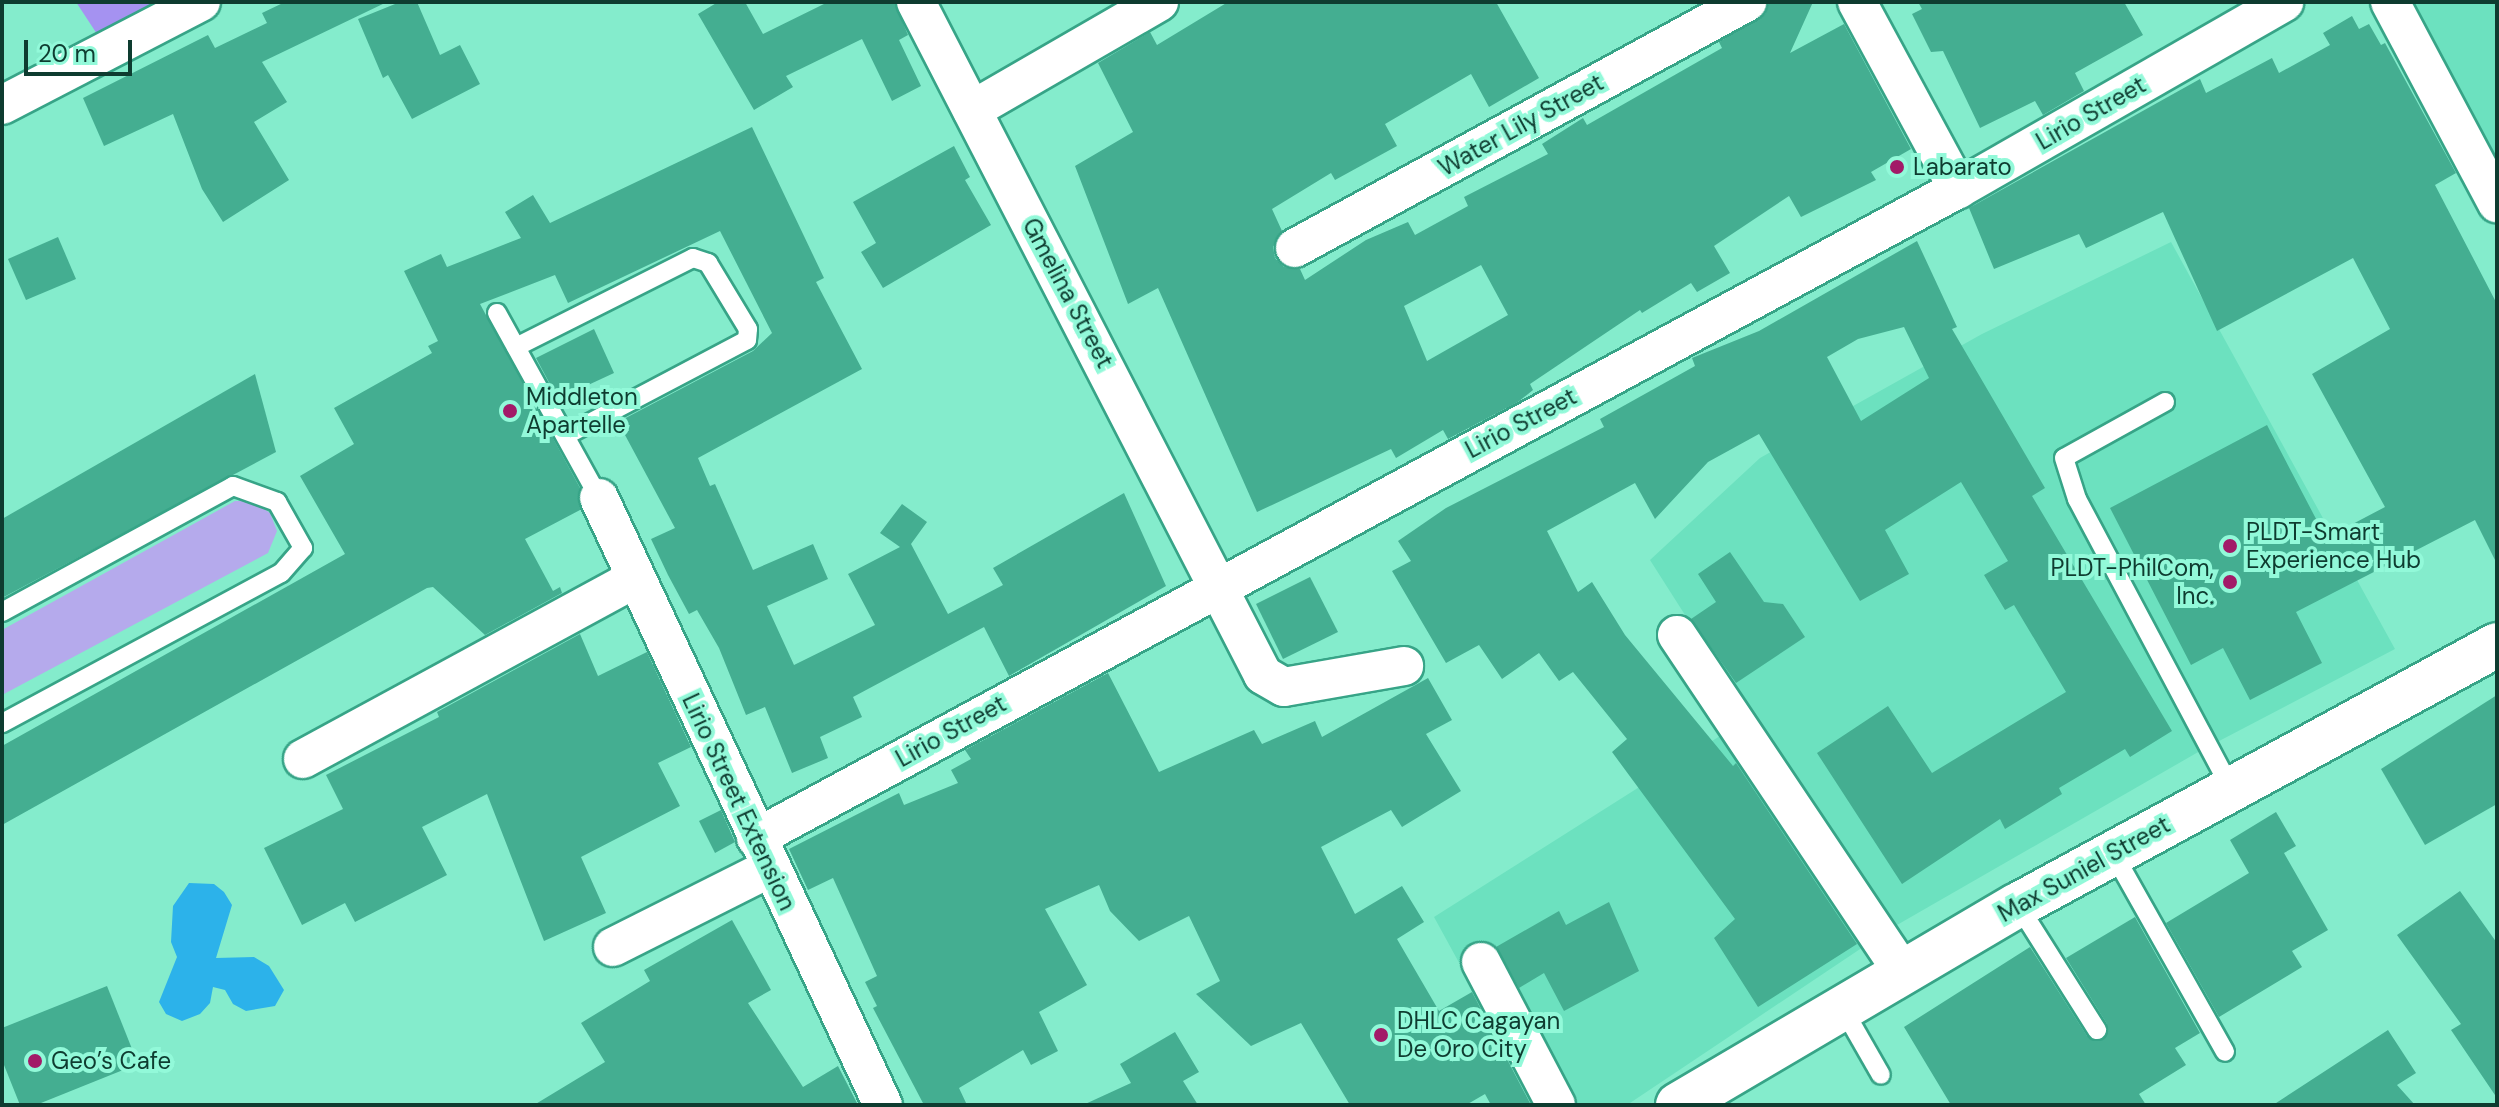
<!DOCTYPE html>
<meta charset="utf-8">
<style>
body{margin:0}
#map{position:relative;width:2499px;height:1107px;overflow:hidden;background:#84eccc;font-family:"DM Sans",sans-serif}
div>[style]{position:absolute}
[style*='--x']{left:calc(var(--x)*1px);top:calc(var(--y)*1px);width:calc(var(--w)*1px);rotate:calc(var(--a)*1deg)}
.built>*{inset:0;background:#6ce1bf}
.green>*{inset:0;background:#b5aaec}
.forest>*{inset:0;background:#a592f1}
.water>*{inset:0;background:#2cb2ea}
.building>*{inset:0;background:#44ae91}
.roads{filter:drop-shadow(2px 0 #37a487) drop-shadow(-2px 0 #37a487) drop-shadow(0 2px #37a487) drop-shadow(0 -2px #37a487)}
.lane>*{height:18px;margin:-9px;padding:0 9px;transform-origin:9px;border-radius:9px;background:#fff}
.street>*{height:38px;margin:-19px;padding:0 19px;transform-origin:19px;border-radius:19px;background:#fff}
.secondary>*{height:44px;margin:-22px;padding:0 22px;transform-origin:22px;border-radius:22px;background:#fff}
.dots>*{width:22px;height:22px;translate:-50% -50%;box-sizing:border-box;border:4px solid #92f9d9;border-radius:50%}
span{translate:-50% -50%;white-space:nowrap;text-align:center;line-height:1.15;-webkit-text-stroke:8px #92f9d9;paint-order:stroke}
.street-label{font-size:24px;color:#0e3c30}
.poi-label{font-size:24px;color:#0e3c30}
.left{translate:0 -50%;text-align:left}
.right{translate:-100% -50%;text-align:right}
.frame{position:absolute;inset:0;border:4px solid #0e3c30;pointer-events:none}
.scale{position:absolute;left:24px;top:40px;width:108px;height:36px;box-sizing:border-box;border:4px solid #0e3c30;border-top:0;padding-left:10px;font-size:24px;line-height:28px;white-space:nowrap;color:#0e3c30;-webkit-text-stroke:6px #92f9d9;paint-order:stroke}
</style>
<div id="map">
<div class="built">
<div style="clip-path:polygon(2405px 2px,2497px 2px,2497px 167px)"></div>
<div style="clip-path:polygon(2171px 242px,2395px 649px,2200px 751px,1890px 929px,1627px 1105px,1537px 1105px,1434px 917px,1750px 717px,1650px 560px,1760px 458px,1982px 334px)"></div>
</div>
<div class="green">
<div style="clip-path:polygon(235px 501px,253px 501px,270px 513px,277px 531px,268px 553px,2px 695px,2px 630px)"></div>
</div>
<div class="forest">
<div style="clip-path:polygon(76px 2px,161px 2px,99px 37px)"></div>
</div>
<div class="water">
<div style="clip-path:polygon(189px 883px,214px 884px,224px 892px,232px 905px,216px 958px,254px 957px,269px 966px,284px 990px,275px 1006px,246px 1011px,233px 1004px,225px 990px,213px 987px,210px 1003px,200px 1014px,182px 1021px,166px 1014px,159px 1002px,177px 957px,171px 942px,173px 906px)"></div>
</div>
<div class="building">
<div style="clip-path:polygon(285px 2px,387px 2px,262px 62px,287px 102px,254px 122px,289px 180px,223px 222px,202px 189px,173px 114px,104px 146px,83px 98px,208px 35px,215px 48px,267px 23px,262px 13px)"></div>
<div style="clip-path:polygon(400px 2px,417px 2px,440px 55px,460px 45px,480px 84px,412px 119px,388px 75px,383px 78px,358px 19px)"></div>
<div style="clip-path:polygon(718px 2px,745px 2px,763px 34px,828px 2px,894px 2px,908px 35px,899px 40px,921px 86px,892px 101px,862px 39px,786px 76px,793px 87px,754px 110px,698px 14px)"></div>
<div style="clip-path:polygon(evenodd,1228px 2px,1496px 2px,1539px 78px,1489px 107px,1471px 74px,1385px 124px,1397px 146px,1335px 180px,1331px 173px,1272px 209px,1282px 231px,1273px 247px,1275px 258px,1284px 267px,1300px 269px,1305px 280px,1366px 240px,1408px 222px,1415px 235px,1468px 206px,1464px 197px,1548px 154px,1542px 144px,1583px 118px,1587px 125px,1722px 48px,1719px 42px,1765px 14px,1769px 2px,1813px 2px,1790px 53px,1844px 24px,1911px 149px,1871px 172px,1876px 180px,1801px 217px,1789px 196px,1714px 246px,1730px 273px,1697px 292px,1691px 283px,1642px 313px,1640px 310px,1530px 384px,1533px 390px,1518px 402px,1448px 439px,1443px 430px,1396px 458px,1391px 449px,1257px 512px,1158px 288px,1128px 304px,1075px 166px,1133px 132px,1098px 63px,1150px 32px,1157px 45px,1228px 2px,1481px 265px,1508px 315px,1427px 361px,1404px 306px,1481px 265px)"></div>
<div style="clip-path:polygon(1918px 2px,2124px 2px,2143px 35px,2075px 73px,2084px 91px,2043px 115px,2035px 101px,1980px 128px,1943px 51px,1931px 52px,1912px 14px,1922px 9px)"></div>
<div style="clip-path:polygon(2352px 16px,2359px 29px,2369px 24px,2381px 45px,2385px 43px,2456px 173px,2435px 185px,2497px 304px,2497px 564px,2475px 520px,2296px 612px,2322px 663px,2250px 700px,2223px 648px,2191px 665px,2110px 508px,2267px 425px,2326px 538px,2385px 507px,2312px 374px,2390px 329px,2353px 258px,2217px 331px,2163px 212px,2086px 248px,2079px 234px,1994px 269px,1969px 208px,2200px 79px,2206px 93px,2272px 58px,2279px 73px,2330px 45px,2323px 33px)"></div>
<div style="clip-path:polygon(752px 127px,824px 278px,816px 282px,862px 369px,698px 458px,710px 486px,715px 484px,753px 570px,813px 544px,828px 579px,767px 606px,794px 665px,875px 625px,848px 574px,900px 547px,880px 533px,902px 504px,927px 522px,911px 544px,948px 614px,1003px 585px,993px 568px,1124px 493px,1166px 586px,1009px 676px,984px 627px,853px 697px,862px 717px,820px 737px,828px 758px,792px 773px,765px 707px,746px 715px,719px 648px,697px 610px,689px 614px,668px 575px,651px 539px,675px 528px,618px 422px,753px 351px,772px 333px,720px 231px,568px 303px,555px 275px,480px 304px,580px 488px,580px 510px,525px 539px,553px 591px,560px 587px,562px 593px,485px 635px,433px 587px,427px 588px,2px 825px,2px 746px,345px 554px,300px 476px,354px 444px,334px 408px,432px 353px,428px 346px,438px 341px,404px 271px,441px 254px,447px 267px,521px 238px,505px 212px,533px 195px,550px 223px)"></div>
<div style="clip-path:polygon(954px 146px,970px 177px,965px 180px,991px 225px,883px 288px,861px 252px,876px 243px,853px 202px)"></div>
<div style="clip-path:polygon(58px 237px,76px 279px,26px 300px,8px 259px)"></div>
<div style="clip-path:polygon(evenodd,1917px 241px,1957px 327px,1952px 329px,2045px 488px,2032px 496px,2172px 731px,2130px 757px,2125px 749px,2059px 788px,2062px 794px,2005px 829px,2000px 819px,1902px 884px,1817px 753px,1888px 706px,1932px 773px,2066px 692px,2014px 605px,2005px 610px,1984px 575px,2008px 561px,1961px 482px,1885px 530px,1909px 574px,1860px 601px,1759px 434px,1708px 462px,1655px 519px,1635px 483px,1547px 531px,1578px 592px,1592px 582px,1625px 635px,1733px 766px,1736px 763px,1857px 944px,1758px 1007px,1714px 938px,1735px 919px,1612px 752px,1627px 739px,1573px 672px,1559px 681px,1539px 653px,1502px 679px,1479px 645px,1446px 663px,1392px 571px,1411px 561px,1398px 541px,1446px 508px,1604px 427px,1600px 419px,1695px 366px,1692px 358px,1759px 331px,1917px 241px,1904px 327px,1929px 378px,1861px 421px,1827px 357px,1858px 339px,1904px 327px)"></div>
<div style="clip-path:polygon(594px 329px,614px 373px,558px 399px,536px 358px)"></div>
<div style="clip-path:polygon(255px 374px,276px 452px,2px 598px,2px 519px)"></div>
<div style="clip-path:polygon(1730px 552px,1764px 602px,1783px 604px,1805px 637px,1736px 683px,1691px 619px,1716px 602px,1698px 574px)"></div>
<div style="clip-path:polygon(1310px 577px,1338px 632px,1283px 659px,1256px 604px)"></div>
<div style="clip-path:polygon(580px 634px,598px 676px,647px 652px,691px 747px,658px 763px,680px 806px,581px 857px,606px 913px,544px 941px,487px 794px,422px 827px,447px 875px,355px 922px,345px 903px,302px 925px,264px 848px,343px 809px,326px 775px,439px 717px,437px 712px)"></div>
<div style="clip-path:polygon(1108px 673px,1159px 772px,1254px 730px,1262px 744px,1315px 721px,1322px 737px,1428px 678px,1452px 720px,1426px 734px,1461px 791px,1402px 827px,1391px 810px,1321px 847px,1355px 914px,1402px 886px,1424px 922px,1397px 939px,1439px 1011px,1472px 992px,1531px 1105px,1491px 1105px,1485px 1094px,1466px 1105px,1350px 1105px,1301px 1023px,1251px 1046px,1196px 994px,1220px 981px,1189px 916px,1139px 941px,1110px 911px,1099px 885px,1045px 909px,1087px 985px,1039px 1012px,1058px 1051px,1031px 1065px,1023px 1050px,959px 1088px,967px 1105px,924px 1105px,873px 1008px,877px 1006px,865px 982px,877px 976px,833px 878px,808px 890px,789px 849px,899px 793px,904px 805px,958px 783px,951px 770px,971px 759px,965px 750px)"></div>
<div style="clip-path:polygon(2497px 695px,2497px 804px,2425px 845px,2381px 769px)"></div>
<div style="clip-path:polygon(721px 810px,735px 842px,715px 853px,699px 821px)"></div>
<div style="clip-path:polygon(2276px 812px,2296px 846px,2284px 853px,2328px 930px,2292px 951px,2302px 967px,2219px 1017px,2166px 923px,2249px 873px,2230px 840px)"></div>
<div style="clip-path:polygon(2460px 891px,2497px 943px,2497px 1098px,2451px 1030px,2461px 1024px,2397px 935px)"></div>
<div style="clip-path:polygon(1609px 902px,1639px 971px,1564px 1011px,1544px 973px,1519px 988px,1496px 947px,1559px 911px,1566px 925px)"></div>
<div style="clip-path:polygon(2135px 917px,2200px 1033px,2175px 1048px,2186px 1065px,2139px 1094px,2146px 1105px,1951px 1105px,1904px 1027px,2030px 947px,2087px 1036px,2103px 1040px,2107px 1024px,2066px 958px)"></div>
<div style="clip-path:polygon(732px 920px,771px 990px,748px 1003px,803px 1087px,838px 1066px,858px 1105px,534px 1105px,605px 1062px,581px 1023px,650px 981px,644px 970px)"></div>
<div style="clip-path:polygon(107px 986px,138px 1064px,36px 1105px,20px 1105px,2px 1060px,2px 1028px)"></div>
<div style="clip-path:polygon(2388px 1030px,2416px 1073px,2397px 1085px,2415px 1105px,2273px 1105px)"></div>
<div style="clip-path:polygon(1175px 1032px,1199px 1072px,1183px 1081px,1198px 1105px,1083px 1105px,1131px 1083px,1120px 1064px)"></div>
</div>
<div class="roads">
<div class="lane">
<div style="--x:497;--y:313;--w:211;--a:61.1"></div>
<div style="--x:516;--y:347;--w:198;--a:-26.7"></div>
<div style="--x:693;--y:258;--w:16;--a:18"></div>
<div style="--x:708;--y:263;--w:77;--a:58.8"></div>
<div style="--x:748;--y:329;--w:11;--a:95"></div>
<div style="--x:747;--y:340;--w:204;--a:152.2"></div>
<div style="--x:2165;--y:402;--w:115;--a:151"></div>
<div style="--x:2064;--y:458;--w:43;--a:72.4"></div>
<div style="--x:2077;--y:499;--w:326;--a:62"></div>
<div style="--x:2;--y:612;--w:263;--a:-28.6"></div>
<div style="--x:233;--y:486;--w:47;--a:20"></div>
<div style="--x:277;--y:502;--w:53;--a:60.5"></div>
<div style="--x:303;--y:548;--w:33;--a:131"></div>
<div style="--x:281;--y:573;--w:317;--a:151.7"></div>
<div style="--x:2113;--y:853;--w:228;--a:60.6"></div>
<div style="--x:2018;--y:905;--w:148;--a:57.7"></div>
<div style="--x:1842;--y:1007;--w:78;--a:60.2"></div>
</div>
<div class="street">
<div style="--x:916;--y:2;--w:757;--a:62.72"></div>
<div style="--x:1263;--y:675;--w:24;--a:30"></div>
<div style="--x:1284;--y:687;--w:122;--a:-9.9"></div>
<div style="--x:1857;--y:2;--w:213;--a:61.6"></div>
<div style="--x:2390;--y:2;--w:228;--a:62"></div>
<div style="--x:2;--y:105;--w:224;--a:-27.4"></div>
<div style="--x:972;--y:110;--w:216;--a:-30"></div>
<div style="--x:1295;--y:248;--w:515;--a:-28.56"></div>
<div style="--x:599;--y:498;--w:670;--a:64.93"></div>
<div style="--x:1677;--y:635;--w:406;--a:56.2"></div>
<div style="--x:303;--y:759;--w:377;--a:-28.5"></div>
<div style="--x:756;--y:838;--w:1366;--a:-28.37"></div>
<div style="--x:1958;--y:189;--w:376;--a:-29.8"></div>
<div style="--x:613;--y:947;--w:176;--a:-26.7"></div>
<div style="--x:1481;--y:962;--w:161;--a:62.3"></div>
</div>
<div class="secondary">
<div style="--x:1678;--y:1105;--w:394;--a:-30.5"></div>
<div style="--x:2018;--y:905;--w:545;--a:-28.49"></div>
</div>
</div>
<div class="dots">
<div style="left:1897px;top:167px;background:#a21b68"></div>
<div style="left:510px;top:411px;background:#a21b68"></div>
<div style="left:2230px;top:546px;background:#a21b68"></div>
<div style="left:2230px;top:582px;background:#a21b68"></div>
<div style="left:1381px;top:1035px;background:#a21b68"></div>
<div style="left:35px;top:1061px;background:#a21b68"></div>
</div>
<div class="street-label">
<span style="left:2091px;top:113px;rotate:-30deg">Lirio Street</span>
<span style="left:1521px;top:125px;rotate:-29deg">Water Lily Street</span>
<span style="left:1068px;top:293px;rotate:62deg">Gmelina Street</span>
<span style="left:1521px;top:423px;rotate:-28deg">Lirio Street</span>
<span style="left:951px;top:731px;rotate:-29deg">Lirio Street</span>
<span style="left:739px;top:802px;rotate:65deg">Lirio Street Extension</span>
<span style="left:2084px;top:869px;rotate:-29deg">Max Suniel Street</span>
</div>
<div class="poi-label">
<span class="left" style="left:1913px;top:167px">Labarato</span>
<span class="left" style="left:526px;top:411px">Middleton<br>Apartelle</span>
<span class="left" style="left:2246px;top:546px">PLDT-Smart<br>Experience Hub</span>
<span class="right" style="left:2214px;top:582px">PLDT-PhilCom,<br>Inc.</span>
<span class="left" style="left:1397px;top:1035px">DHLC Cagayan<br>De Oro City</span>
<span class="left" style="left:51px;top:1061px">Geo’s Cafe</span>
</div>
<div class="frame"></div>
<div class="scale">20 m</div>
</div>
